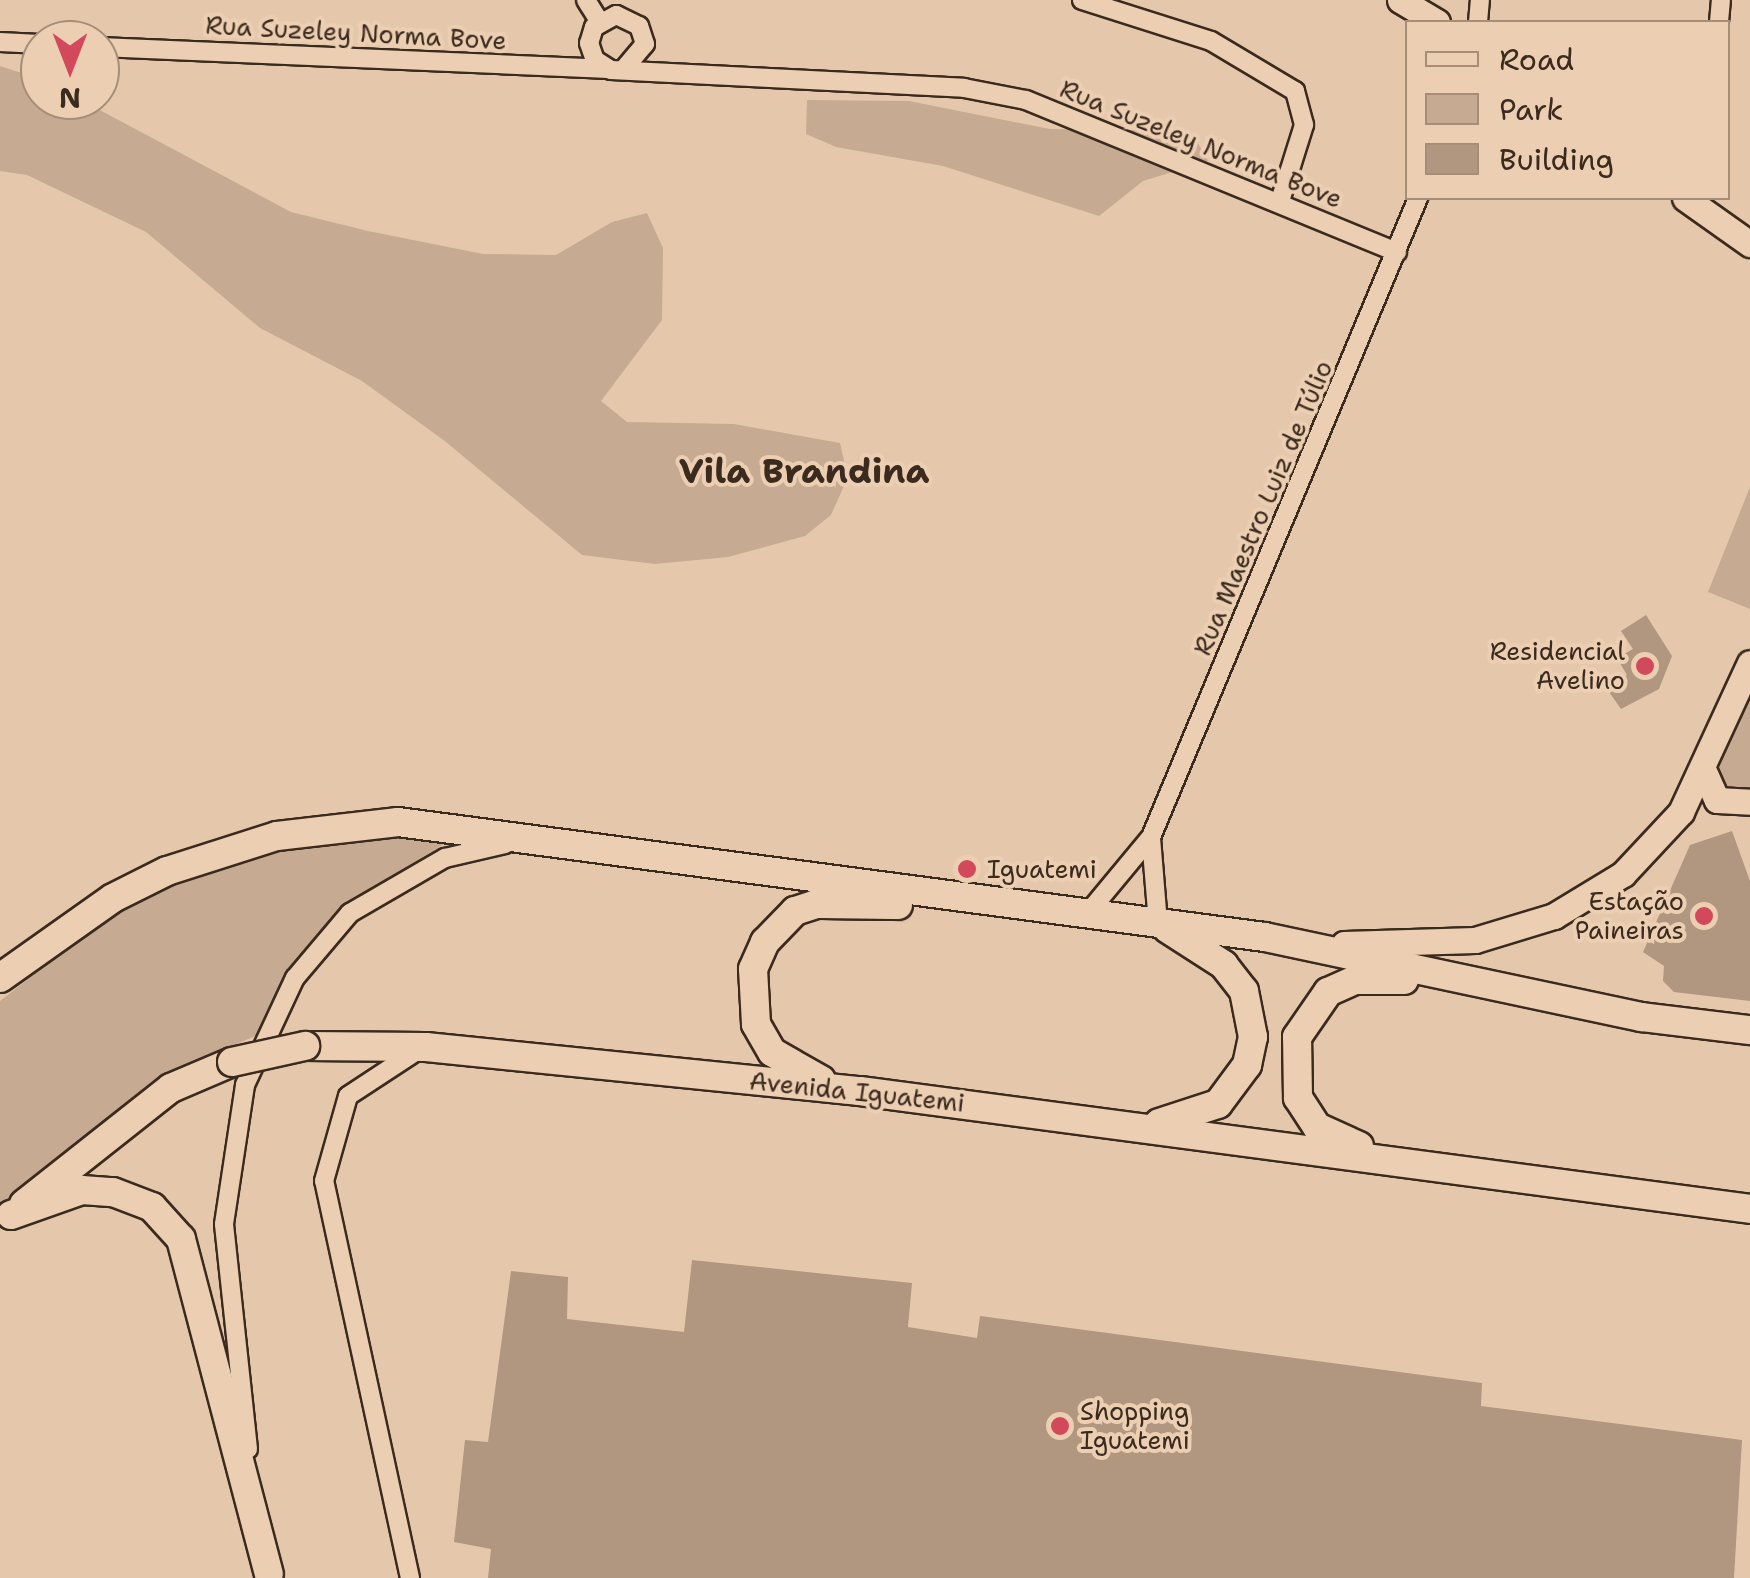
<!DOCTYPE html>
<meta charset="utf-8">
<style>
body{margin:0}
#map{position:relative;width:1750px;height:1578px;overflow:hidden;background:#e5c8ac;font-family:"Shantell Sans",sans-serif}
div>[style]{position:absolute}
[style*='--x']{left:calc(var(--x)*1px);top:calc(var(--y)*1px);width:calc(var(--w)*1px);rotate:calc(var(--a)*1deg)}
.green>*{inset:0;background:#c6ab92}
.building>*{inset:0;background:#b19780}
.roads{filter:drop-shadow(2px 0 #3b2a1e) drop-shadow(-2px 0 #3b2a1e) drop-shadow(0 2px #3b2a1e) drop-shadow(0 -2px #3b2a1e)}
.street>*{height:18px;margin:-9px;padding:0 9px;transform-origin:9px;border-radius:9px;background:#eccfb2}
.secondary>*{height:25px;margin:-12.5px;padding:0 12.5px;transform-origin:12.5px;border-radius:12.5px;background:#eccfb2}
.primary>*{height:28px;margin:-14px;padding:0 14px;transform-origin:14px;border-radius:14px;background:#eccfb2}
.bridges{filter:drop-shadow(2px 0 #3b2a1e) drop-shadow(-2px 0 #3b2a1e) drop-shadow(0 2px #3b2a1e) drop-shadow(0 -2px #3b2a1e)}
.primary-bridge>*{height:28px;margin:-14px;padding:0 14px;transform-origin:14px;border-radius:14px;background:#eccfb2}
.dots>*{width:28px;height:28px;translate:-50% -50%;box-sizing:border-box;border:5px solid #eccfb2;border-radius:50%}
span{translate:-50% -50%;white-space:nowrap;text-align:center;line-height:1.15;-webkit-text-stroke:8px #eccfb2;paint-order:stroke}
.street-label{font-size:25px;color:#3b2a1e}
.poi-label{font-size:25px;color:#3b2a1e}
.right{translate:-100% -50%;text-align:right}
.left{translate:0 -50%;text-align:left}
.district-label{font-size:35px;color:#3b2a1e;font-weight:700}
.legend{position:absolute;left:1405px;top:20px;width:325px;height:180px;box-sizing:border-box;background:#eccfb2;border:2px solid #a58d77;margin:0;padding:12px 18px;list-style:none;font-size:30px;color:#3b2a1e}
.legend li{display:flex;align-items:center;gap:20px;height:50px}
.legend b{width:50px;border:2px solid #a58d77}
.north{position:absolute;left:20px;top:20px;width:100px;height:100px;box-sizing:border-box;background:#eccfb2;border:2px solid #a58d77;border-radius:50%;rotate:180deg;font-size:28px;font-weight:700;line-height:40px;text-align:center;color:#3b2a1e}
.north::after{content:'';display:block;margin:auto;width:35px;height:45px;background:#d1495b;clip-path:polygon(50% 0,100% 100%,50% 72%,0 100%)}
</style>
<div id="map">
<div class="green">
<div style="clip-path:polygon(0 66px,40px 79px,40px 100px,81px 100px,291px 212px,368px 231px,483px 254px,556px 255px,612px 222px,647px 213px,663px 248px,662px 320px,601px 401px,627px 422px,734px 424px,840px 443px,848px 477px,831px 515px,805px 536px,728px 557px,655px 564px,582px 555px,446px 442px,362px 381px,260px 328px,146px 232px,27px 175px,0 171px)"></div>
<div style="clip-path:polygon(807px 100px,909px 101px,1050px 129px,1191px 131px,1208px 161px,1143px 181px,1099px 216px,943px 166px,836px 147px,806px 134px)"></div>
<div style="clip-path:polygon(1750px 487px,1750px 609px,1708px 592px)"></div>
<div style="clip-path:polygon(1750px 671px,1750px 793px,1734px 799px,1710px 769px)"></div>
<div style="clip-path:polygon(402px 835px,446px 843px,374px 886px,327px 928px,255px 1036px,152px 1081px,0 1207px,0 1001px,100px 922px,171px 883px,286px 846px)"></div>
</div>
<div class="building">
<div style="clip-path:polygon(1646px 615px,1672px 656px,1659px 689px,1621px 709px,1607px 689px,1627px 675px,1617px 658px,1633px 649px,1621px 631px)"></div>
<div style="clip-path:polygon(1732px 831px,1750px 881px,1750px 1001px,1674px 992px,1663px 981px,1664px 966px,1643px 952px,1690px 845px)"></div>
<div style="clip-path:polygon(692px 1260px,912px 1283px,908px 1327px,977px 1338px,980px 1316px,1482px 1383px,1481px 1406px,1742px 1440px,1734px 1578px,488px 1578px,491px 1549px,454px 1542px,465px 1440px,488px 1442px,511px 1271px,568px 1277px,567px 1319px,684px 1332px)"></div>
</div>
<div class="roads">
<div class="street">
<div style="--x:586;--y:0;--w:25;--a:58"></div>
<div style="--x:1082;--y:0;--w:135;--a:17.6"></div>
<div style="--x:1211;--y:41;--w:98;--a:30.8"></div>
<div style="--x:1295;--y:91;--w:35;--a:75"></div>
<div style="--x:1304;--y:125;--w:80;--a:107.5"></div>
<div style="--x:1478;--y:22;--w:22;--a:-85"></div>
<div style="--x:1719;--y:22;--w:22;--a:-85"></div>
<div style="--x:0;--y:42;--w:40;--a:2.9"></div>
<div style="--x:100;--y:47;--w:509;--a:2.47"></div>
<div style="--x:623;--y:70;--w:34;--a:-50"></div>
<div style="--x:645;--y:44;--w:19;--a:-108"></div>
<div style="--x:639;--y:26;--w:25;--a:-154"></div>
<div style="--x:616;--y:15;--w:25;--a:151"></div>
<div style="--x:594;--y:27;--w:17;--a:107"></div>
<div style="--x:589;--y:43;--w:18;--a:71"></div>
<div style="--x:595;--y:60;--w:19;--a:32"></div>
<div style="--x:611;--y:70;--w:353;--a:2.9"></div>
<div style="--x:964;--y:88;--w:63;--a:11"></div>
<div style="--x:1026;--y:100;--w:401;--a:22.3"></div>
<div style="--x:1151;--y:838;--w:85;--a:85.3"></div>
<div style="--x:1087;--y:914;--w:100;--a:-50.3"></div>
<div style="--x:1151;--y:837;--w:693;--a:-67.32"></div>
<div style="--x:248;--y:1449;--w:226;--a:-96.1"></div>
<div style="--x:224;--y:1224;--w:141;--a:-81.4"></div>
<div style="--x:245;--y:1085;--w:118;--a:-65"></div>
<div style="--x:295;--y:978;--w:85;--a:-49.8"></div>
<div style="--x:350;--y:913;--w:110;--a:-30.1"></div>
<div style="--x:445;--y:858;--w:62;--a:-13.1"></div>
<div style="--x:410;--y:1578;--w:406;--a:-102.2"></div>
<div style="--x:324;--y:1181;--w:88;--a:-74.2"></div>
<div style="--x:348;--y:1096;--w:84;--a:-33.3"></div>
</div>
<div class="secondary">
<div style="--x:1400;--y:0;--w:43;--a:30.7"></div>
<div style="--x:1685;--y:198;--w:80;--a:35.3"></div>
<div style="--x:1703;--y:769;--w:34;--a:66"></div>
<div style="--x:1717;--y:800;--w:33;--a:3"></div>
<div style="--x:1344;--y:944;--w:131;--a:-1.7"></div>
<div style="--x:1475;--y:940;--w:83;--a:-16.9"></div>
<div style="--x:1554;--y:916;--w:81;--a:-31.3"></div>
<div style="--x:1623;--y:874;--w:85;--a:-46.9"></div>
<div style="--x:1681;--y:812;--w:164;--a:-65.2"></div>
</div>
<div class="primary">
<div style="--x:0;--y:978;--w:138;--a:-35.3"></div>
<div style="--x:113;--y:898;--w:60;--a:-26.6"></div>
<div style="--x:167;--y:871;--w:115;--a:-17.7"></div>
<div style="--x:277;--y:836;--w:122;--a:-6.6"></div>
<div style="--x:398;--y:822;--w:875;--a:7.56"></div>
<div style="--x:1265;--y:937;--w:385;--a:12"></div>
<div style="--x:1642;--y:1017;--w:109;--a:6.9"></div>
<div style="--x:305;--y:1046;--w:121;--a:0.5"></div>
<div style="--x:426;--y:1047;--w:436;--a:5.8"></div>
<div style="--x:860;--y:1091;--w:898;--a:7.55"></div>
<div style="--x:821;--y:1080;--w:56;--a:-150.3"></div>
<div style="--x:772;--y:1052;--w:32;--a:-120"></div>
<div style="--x:756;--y:1024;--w:55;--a:-93.1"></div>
<div style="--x:753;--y:969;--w:30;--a:-66"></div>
<div style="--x:765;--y:942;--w:43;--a:-45.9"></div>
<div style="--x:795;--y:911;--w:22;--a:-18"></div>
<div style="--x:816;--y:904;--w:82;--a:0.7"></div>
<div style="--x:1159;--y:1123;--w:62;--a:-17.9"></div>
<div style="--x:1218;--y:1104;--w:49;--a:-53.4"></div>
<div style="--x:1247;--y:1065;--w:29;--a:-78"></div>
<div style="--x:1253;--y:1037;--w:47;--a:-101.1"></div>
<div style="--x:1244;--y:991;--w:33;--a:-128"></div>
<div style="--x:1224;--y:965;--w:67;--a:-147.3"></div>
<div style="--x:1359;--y:1146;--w:46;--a:-155.7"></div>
<div style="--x:1317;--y:1127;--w:35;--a:-123"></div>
<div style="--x:1298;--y:1098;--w:61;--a:-90.9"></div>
<div style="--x:1297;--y:1037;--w:55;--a:-55.4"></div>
<div style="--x:1328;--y:992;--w:30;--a:-24"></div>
<div style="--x:1355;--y:980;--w:49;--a:0"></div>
<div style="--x:24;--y:1204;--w:187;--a:-38.3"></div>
<div style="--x:171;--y:1088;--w:66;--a:-23.1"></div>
<div style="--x:11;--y:1215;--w:75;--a:-19.4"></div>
<div style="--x:82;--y:1190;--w:31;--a:4"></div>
<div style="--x:113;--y:1192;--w:42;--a:21"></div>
<div style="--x:152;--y:1207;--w:43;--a:47.8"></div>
<div style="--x:181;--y:1239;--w:346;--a:75.3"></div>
</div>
</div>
<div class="bridges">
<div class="primary-bridge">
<div style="--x:232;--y:1062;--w:75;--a:-12.4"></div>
</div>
</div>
<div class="dots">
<div style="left:1645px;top:666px;background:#d1495b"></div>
<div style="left:967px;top:869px;background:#d1495b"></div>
<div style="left:1704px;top:916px;background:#d1495b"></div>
<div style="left:1060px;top:1426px;background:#d1495b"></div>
</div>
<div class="street-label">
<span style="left:356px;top:33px;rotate:3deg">Rua Suzeley Norma Bove</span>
<span style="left:1201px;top:144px;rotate:22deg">Rua Suzeley Norma Bove</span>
<span style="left:1263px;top:508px;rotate:-67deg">Rua Maestro Luiz de Túlio</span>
<span style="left:857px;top:1092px;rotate:6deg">Avenida Iguatemi</span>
</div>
<div class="poi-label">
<span class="right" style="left:1625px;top:666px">Residencial<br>Avelino</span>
<span class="left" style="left:987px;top:869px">Iguatemi</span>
<span class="right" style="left:1684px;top:916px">Estação<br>Paineiras</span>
<span class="left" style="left:1080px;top:1426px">Shopping<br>Iguatemi</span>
</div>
<div class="district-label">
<span style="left:804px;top:471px">Vila Brandina</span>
</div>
<ul class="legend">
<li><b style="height:12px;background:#eccfb2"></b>Road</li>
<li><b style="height:28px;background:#c6ab92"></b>Park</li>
<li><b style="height:28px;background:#b19780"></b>Building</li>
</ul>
<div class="north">N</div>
</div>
